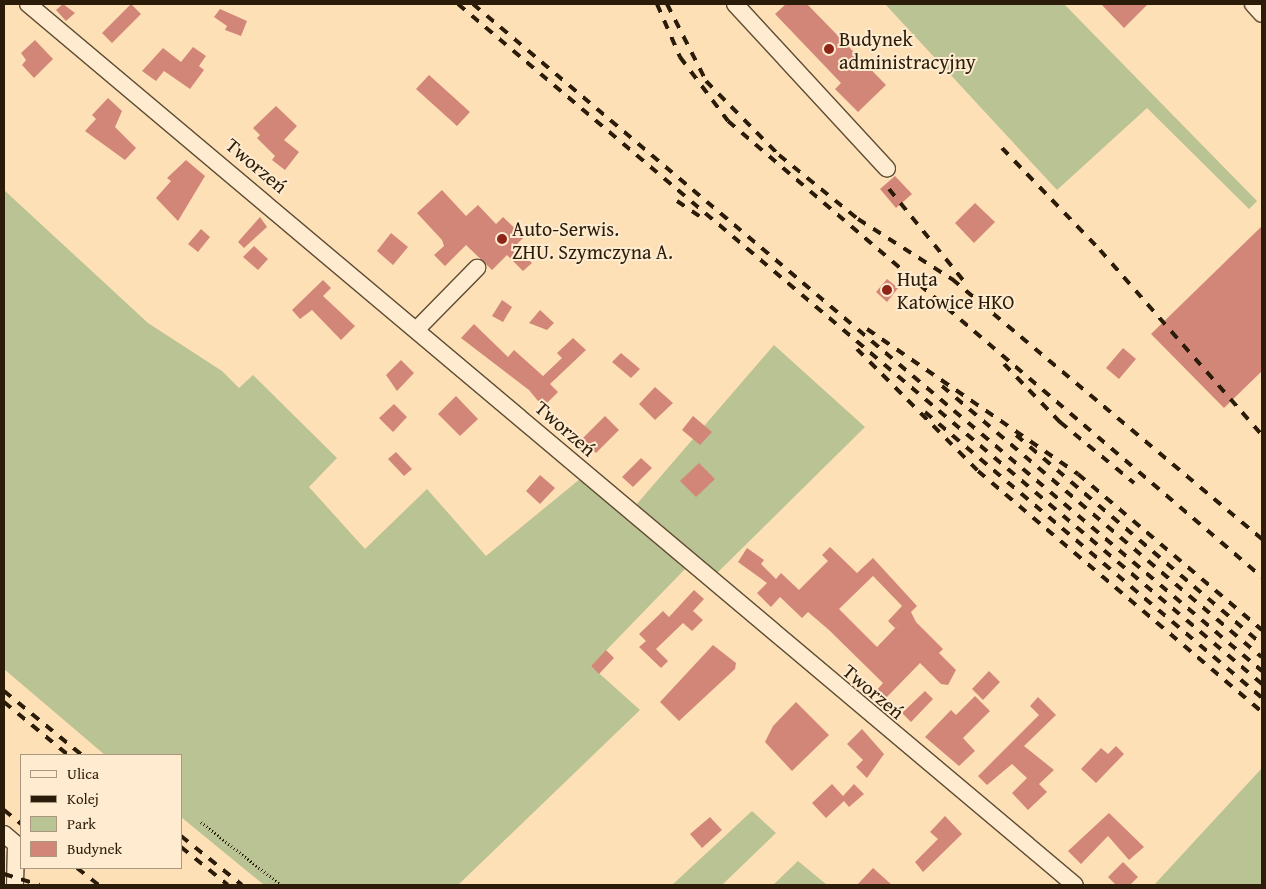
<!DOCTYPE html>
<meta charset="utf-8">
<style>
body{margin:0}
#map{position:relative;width:1266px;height:889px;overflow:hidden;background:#fee0b7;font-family:"Gentium Book Plus",serif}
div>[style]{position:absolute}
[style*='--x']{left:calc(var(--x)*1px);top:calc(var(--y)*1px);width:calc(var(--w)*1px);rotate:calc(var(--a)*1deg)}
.green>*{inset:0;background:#bac393}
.building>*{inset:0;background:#d28678}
.path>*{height:2.5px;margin-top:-1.25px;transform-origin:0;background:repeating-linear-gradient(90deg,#2a1c08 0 1px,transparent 0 3.5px)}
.roads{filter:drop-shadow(1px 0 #5f4d34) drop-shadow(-1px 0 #5f4d34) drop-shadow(0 1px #5f4d34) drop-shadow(0 -1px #5f4d34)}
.minor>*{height:16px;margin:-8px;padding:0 8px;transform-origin:8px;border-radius:8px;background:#feebd0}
.rail>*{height:4px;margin-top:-2px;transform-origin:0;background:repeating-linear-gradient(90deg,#2a1c08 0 9px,transparent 0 18px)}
.dots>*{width:14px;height:14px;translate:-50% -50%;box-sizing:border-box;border:2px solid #feebd0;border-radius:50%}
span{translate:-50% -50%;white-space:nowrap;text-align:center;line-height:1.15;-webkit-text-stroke:4px #feebd0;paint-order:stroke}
.poi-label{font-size:20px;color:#2a1c08}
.left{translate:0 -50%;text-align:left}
.street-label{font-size:20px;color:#2a1c08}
.frame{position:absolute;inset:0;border:5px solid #2a1c08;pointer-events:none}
.legend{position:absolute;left:20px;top:754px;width:162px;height:115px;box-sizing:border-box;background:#feebd0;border:1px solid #a99880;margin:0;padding:6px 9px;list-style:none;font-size:15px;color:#2a1c08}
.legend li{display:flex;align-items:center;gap:10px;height:25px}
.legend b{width:25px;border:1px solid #a99880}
</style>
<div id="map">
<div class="green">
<div style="clip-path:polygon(885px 4px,1064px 4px,1257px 201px,1249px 209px,1147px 108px,1057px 190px)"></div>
<div style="clip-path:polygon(4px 190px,148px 323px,222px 371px,239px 388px,253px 375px,337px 458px,309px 487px,365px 549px,427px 489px,486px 556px,580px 479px,685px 569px,591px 666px,640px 710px,458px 885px,264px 885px,181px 817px,181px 755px,105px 755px,4px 669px)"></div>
<div style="clip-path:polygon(774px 345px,865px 427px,715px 575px,636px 505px)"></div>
<div style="clip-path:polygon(1262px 768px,1262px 885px,1154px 885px)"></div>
<div style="clip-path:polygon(752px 811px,776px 833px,722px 885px,672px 885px)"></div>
<div style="clip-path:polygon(798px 861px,827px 885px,773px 885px)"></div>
</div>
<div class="building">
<div style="clip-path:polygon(63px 4px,75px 13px,66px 21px,56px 10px)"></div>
<div style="clip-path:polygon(131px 4px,141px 14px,112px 43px,102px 33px)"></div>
<div style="clip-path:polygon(786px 4px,807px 4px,886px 85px,858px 112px,835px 89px,841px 83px,775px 14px)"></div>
<div style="clip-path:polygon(1101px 4px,1148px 4px,1124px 28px)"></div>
<div style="clip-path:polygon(220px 9px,247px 21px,241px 36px,225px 30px,227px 26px,214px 17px)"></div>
<div style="clip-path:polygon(35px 40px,53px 59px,34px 78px,22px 65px,26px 60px,21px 53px)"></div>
<div style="clip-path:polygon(193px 47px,206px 56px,199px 66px,204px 70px,190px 89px,164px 71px,156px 81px,142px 71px,163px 48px,181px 62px)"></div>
<div style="clip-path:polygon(429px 75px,470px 112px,457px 126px,416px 89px)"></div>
<div style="clip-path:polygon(108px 98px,122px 111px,115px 127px,136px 148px,125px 160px,85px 131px,96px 119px,92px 115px)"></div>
<div style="clip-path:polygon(276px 106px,297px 126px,284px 140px,299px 152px,285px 170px,272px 160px,275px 156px,257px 138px,260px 135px,253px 128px)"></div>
<div style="clip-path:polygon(186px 160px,205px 176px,178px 221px,156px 198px,171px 181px,167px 178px)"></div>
<div style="clip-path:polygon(895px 176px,912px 194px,896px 208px,880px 189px)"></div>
<div style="clip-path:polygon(442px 190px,466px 216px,478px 205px,496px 224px,503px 217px,524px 237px,514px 247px,532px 263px,523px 271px,507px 255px,492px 270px,466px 245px,445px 266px,434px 255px,444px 246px,442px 240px,417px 213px)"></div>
<div style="clip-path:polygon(975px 203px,995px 222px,974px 243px,955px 223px)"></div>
<div style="clip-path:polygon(260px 217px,267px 227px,244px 248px,238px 242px)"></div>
<div style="clip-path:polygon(1262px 226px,1262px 371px,1224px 408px,1151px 334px)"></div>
<div style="clip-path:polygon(201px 229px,210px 237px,198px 252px,188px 244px)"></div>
<div style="clip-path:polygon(391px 233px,408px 247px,393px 265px,377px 251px)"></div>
<div style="clip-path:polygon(254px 246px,268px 259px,258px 270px,243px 257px)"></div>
<div style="clip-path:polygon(887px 279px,898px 288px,887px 302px,876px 292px)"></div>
<div style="clip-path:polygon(323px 280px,331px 288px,323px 296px,355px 326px,341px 340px,312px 310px,300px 319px,292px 310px)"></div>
<div style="clip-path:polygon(502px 300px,512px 307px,503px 322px,492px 316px)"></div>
<div style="clip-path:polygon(540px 310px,554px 323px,547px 330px,529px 323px)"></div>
<div style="clip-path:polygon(474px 324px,508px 357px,514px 350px,543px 376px,562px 358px,557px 353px,573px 338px,586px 350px,550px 384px,558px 392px,543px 407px,529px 390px,461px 338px)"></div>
<div style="clip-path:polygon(1123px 348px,1136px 359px,1119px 379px,1106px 368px)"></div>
<div style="clip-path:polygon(621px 353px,640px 369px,631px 378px,612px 362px)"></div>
<div style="clip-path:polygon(401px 360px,414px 373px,397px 391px,386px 375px)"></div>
<div style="clip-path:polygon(655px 387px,673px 403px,655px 420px,639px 404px)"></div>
<div style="clip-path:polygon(456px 396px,478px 419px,460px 436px,438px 414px)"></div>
<div style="clip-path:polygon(394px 404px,407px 417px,393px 432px,379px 418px)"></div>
<div style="clip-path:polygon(605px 416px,619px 430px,596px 453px,582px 439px)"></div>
<div style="clip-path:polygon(693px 416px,712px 432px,700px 445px,682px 430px)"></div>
<div style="clip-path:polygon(396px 452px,412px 469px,404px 476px,388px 459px)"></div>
<div style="clip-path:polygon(641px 458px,652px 468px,633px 487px,622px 477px)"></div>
<div style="clip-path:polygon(699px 463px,715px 479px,696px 497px,680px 481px)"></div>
<div style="clip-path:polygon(540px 475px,555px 488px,540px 504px,526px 491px)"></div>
<div style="clip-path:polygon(evenodd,830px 547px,857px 573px,873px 558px,917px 606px,911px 612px,916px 622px,943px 649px,939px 653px,956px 670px,948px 685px,941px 684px,920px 663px,884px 700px,876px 691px,883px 683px,829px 630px,808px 612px,802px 618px,780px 597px,771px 607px,757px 593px,767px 583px,738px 562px,747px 548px,764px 560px,761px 564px,776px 579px,781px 573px,799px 590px,828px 561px,822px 555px,830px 547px,873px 576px,902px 606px,888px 621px,895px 628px,901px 622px,877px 647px,839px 609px,873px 576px)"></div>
<div style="clip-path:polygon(694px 590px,704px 599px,693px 611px,703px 620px,692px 631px,683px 623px,656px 649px,668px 661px,661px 668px,639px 647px,646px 641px,639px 634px,663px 611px,669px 617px)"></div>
<div style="clip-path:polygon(713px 645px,736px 663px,735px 669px,679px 721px,660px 702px)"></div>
<div style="clip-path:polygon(606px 650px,614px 658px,599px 674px,591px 666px)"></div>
<div style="clip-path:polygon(989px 671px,1000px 682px,983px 700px,972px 689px)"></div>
<div style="clip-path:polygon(925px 691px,933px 699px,911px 722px,902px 713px)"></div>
<div style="clip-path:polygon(975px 696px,990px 711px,963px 738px,975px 751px,959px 766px,925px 737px,951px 710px,956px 715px)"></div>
<div style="clip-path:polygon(1038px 697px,1056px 715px,1024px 746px,1054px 770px,1039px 784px,1047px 792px,1028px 810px,1012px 793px,1027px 778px,1012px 764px,987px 785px,978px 776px,1039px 715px,1030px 706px)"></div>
<div style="clip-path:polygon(796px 702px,829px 735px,792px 771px,765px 742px,773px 726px)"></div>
<div style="clip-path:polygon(862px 729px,884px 754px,867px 778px,856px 767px,863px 760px,847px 744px)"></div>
<div style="clip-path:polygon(1116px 746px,1124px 754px,1096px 783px,1081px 769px,1101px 748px,1108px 754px)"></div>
<div style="clip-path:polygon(832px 784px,843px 796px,854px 784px,864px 794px,849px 807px,844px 801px,826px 818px,812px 803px)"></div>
<div style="clip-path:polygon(1109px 813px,1144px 847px,1129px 860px,1108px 836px,1081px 864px,1068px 851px)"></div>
<div style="clip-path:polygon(945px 816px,962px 834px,923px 872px,915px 862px,938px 839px,930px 832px)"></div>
<div style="clip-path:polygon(710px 817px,722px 830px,702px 848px,690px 834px)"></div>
<div style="clip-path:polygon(1123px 862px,1138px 877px,1130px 885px,1116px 885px,1108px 877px)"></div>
<div style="clip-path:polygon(873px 868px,892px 885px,857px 885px)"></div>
</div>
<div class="path">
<div style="--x:201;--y:822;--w:102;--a:38.2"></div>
</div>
<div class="roads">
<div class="minor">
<div style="--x:28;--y:4;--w:1368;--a:40.08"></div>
<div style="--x:735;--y:4;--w:224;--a:47.3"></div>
<div style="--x:1253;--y:4;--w:13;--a:48"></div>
<div style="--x:417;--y:329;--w:86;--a:-45.5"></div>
<div style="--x:4;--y:834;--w:16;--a:40"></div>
<div style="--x:16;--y:844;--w:41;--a:91.4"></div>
</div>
</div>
<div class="rail">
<div style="--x:458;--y:4;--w:1053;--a:40.22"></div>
<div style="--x:473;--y:4;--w:1033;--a:40.21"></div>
<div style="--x:657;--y:4;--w:58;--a:66.5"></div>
<div style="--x:680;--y:57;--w:80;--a:53.1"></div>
<div style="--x:728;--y:121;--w:702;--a:40.5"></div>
<div style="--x:667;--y:4;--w:86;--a:63.1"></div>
<div style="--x:706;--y:81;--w:104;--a:45.4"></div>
<div style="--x:779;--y:155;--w:102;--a:39"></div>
<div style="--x:858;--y:219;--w:112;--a:32.6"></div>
<div style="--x:952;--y:279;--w:405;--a:40"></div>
<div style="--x:1002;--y:148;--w:141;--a:46.1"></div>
<div style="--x:1100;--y:250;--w:246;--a:48.8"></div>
<div style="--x:889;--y:189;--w:124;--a:50.9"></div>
<div style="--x:677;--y:201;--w:27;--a:34"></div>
<div style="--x:867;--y:329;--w:256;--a:34.5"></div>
<div style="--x:1078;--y:474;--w:241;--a:40.3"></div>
<div style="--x:857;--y:349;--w:172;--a:45.2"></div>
<div style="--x:978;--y:471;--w:372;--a:40.3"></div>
<div style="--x:1004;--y:364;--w:81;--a:46"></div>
<div style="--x:1060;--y:422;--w:96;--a:39.5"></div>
<div style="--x:942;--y:386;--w:419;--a:40.3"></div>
<div style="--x:925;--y:412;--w:442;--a:40.3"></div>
<div style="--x:1016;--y:435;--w:323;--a:40.4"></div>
<div style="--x:4;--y:691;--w:101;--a:39.4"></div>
<div style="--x:4;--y:702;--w:83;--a:39.6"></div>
<div style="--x:4;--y:810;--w:22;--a:39"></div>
<div style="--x:181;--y:836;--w:78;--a:38.8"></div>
<div style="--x:181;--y:847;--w:60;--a:39"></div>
<div style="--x:77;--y:868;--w:28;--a:38"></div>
<div style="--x:4;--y:874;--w:37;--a:17"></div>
</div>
<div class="dots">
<div style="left:829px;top:49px;background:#8f2418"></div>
<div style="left:502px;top:239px;background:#8f2418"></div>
<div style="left:887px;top:290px;background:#8f2418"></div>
</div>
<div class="poi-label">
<span class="left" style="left:839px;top:50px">Budynek<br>administracyjny</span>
<span class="left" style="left:512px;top:240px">Auto-Serwis.<br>ZHU. Szymczyna A.</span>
<span class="left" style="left:897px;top:290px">Huta<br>Katowice HKO</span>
</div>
<div class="street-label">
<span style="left:257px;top:165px;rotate:40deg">Tworzeń</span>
<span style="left:566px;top:428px;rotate:41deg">Tworzeń</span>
<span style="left:874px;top:691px;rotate:40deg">Tworzeń</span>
</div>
<div class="frame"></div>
<ul class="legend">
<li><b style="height:6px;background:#feebd0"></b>Ulica</li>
<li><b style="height:6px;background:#2a1c08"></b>Kolej</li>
<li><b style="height:14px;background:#bac393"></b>Park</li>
<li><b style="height:14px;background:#d28678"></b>Budynek</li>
</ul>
</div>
